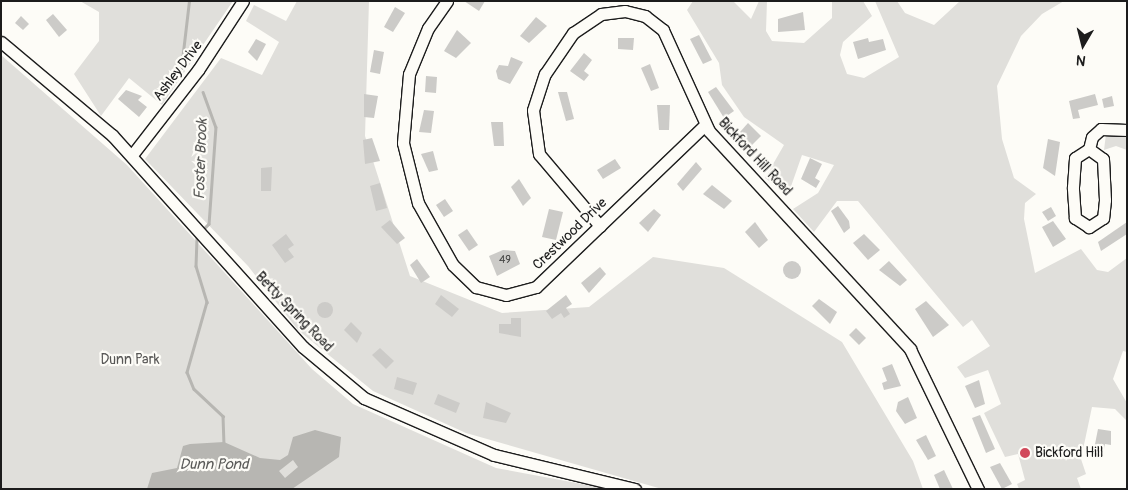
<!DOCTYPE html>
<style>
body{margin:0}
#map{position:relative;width:1128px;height:490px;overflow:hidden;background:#fdfcf7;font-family:Pangolin,sans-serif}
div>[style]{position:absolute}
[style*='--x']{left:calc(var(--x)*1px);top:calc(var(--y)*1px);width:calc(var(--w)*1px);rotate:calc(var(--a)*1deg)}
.green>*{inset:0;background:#e0dfdb}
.water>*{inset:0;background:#b7b6b2}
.stream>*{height:2.5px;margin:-1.25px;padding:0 1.25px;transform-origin:1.25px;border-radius:1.25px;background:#b7b6b2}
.building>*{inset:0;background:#cccbc8}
.round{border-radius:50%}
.roads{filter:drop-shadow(1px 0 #1c1c1c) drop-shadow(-1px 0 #1c1c1c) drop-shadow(0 1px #1c1c1c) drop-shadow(0 -1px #1c1c1c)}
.minor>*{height:11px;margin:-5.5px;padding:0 5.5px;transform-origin:5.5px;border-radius:5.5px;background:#fdfcf7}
.dots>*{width:14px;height:14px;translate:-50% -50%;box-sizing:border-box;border:2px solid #fdfcf7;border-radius:50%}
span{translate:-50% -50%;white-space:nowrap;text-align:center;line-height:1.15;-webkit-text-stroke:4.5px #fdfcf7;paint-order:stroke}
.number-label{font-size:11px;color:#484847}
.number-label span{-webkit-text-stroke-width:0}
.street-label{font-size:14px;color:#1c1c1c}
.park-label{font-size:14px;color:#575655}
.poi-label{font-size:14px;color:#1c1c1c}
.left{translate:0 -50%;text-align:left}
.water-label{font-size:15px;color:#5a5a58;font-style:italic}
.frame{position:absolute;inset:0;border:2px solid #1c1c1c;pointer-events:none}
.north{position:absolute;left:1058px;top:20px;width:50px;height:50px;-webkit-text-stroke:4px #fdfcf7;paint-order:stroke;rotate:188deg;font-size:14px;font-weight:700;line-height:20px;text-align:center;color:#1c1c1c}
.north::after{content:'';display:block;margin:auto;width:18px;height:22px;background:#1c1c1c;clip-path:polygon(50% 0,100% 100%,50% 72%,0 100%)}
</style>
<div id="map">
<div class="green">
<div style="clip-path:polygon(80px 1px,233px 1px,162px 105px,129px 78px,101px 116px,74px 74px,99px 41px,99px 12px)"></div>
<div style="clip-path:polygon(297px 1px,369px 1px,365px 136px,410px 276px,502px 313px,589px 307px,653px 257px,724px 268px,842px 342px,913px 461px,923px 489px,662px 489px,466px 433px,373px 391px,298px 330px,248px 266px,145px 159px,221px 58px,262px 75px,279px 42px,246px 21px,254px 5px,286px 21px)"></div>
<div style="clip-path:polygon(693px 1px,733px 1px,751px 19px,759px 1px,767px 1px,766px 31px,772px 41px,804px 43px,832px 18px,832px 1px,863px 1px,872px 16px,843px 42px,840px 55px,847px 74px,864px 78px,899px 57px,875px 1px,897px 1px,905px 13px,934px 25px,960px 1px,1064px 1px,1042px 14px,1021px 36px,997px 86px,1002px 139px,1014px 178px,1036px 194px,1025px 203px,1024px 219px,1035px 273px,1081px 249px,1097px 270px,1108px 272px,1127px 258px,1127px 352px,1123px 351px,1113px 379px,1127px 403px,1127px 421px,1115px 409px,1092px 407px,1081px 459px,1086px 474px,1077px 478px,1081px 489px,1019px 489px,1017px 484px,1025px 480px,1018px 454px,1005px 457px,984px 413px,1001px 404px,988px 370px,965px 378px,957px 367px,990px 346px,972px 320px,963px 327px,858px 201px,837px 201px,814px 232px,793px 209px,818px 193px,834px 165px,802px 155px,788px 195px,765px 178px,784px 145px,744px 117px,722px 85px,719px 63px,687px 10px)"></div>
<div style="clip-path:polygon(1px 55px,127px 165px,312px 369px,353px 404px,496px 468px,609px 489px,1px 489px)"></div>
<div style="clip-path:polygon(1106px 134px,1127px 136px,1127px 150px,1116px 146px,1104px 150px)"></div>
</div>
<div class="water">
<div style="clip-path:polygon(evenodd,315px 430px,341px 437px,339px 457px,292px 489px,147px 489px,152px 473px,177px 468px,183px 446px,190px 444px,224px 442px,260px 458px,280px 460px,288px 455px,293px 437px,315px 430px,293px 460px,298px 467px,285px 478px,279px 471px,293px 460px)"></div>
</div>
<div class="stream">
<div style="--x:181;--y:69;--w:68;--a:-83.3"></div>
<div style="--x:203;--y:92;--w:37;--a:70"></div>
<div style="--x:216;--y:127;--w:97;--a:94.1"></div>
<div style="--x:209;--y:224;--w:7;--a:135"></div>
<div style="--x:197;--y:238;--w:28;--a:92"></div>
<div style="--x:196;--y:266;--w:38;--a:73"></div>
<div style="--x:207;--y:302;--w:73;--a:105.9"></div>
<div style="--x:187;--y:372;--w:18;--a:68"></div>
<div style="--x:194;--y:389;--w:40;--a:43"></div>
<div style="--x:223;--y:416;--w:26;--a:88"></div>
</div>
<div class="building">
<div style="clip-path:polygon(464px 1px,485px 1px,479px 11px)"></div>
<div style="clip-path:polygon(395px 7px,405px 13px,393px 32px,384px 27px)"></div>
<div style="clip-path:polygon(803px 12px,805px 30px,778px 32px,778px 19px)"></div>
<div style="clip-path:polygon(53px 14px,67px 30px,59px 37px,46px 20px)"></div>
<div style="clip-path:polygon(21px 16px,29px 24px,23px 30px,15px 23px)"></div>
<div style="clip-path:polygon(536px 17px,547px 26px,529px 43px,520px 36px)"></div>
<div style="clip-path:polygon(457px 30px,471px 43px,456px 58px,444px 51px)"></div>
<div style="clip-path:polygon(699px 35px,712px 60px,703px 64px,690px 39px)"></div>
<div style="clip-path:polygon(618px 38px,634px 38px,633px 50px,618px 49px)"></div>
<div style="clip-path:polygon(868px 38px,869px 42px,883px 39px,886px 50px,858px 59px,853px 42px)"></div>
<div style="clip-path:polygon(256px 39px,266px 44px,257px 61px,248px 52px)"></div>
<div style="clip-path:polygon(374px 50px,384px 52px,380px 74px,370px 72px)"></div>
<div style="clip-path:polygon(584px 53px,592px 60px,584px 71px,589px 75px,584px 81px,570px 71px)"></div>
<div style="clip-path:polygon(511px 57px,523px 62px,510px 84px,498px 79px,496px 71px,499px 65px,508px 66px)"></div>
<div style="clip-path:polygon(650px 64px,659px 88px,651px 91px,641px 68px)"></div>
<div style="clip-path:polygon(426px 76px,437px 77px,436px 93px,425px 92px)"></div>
<div style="clip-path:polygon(716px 87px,734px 111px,724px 118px,708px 92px)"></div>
<div style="clip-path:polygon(126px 90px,142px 96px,138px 100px,147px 107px,139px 117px,118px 99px)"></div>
<div style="clip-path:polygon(558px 92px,567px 92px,574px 119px,566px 121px)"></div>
<div style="clip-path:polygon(364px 94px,378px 96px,374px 118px,364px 117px)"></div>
<div style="clip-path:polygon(1095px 94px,1098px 105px,1078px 110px,1080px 118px,1073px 119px,1069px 101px)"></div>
<div style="clip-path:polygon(1112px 96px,1114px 106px,1104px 108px,1102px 99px)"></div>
<div style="clip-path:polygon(657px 105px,670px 105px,669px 130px,659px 130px)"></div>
<div style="clip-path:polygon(424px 110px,434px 111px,431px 133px,419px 132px)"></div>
<div style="clip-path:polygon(491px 122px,503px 122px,504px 146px,494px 146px)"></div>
<div style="clip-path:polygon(748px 123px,761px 136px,751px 146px,740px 132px)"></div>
<div style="clip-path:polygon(372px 138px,380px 161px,365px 164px,363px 140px)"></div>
<div style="clip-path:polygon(1048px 139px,1060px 142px,1055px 176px,1043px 168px)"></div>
<div style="clip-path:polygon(433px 151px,438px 170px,429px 172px,421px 154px)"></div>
<div style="clip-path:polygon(810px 158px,822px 164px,815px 178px,820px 181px,816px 188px,801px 179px)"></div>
<div style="clip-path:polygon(615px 159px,621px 168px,603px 179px,597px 170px)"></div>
<div style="clip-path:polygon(696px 162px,702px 169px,683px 191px,677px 184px)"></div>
<div style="clip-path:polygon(272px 167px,271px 191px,261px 191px,261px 168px)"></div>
<div style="clip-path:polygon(519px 179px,531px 198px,523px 206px,511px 187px)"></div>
<div style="clip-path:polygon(380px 183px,387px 208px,376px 211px,370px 186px)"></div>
<div style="clip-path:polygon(712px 185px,732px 201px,724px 209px,703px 194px)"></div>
<div style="clip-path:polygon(445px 199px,453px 211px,444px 217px,436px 205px)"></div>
<div style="clip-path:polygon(838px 206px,849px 221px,850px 228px,844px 233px,831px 211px)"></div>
<div style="clip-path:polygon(1051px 207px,1056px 216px,1048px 221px,1042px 212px)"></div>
<div style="clip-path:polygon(549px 209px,563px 212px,556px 240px,542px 237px)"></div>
<div style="clip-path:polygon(654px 209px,661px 215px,648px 232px,639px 223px)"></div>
<div style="clip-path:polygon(390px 220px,405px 238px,397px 244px,381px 227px)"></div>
<div style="clip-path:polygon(1053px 221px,1066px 239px,1053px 247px,1042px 227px)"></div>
<div style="clip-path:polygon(755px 222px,768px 240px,759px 248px,745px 232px)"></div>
<div style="clip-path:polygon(1127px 222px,1127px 234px,1101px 251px,1098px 242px)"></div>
<div style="clip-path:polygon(467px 229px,478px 245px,469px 251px,458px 235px)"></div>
<div style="clip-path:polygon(286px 234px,294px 245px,288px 249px,294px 257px,285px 263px,272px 245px)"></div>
<div style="clip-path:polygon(864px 234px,880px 250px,868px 260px,853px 243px)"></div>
<div style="clip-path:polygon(503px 250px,515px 251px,520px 264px,497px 276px,489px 256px)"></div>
<div style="clip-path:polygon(417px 259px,430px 277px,421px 283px,410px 265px)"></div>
<div style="clip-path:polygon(889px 261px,907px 280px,900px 286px,879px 270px)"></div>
<div class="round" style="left:783px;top:261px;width:18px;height:18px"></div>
<div style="clip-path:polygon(600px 267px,606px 274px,589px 293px,581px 283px)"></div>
<div style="clip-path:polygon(441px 295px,459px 309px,452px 317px,435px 304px)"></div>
<div style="clip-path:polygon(566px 295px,572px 304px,566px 308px,570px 314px,564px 318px,561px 313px,552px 319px,546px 311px)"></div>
<div style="clip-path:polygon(819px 299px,837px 312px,830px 324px,812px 306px)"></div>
<div style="clip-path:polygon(926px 301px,949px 325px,933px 337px,915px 309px)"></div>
<div class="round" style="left:317px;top:302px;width:16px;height:16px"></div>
<div style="clip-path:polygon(511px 318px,521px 318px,521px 337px,499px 333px,499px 324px,511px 324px)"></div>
<div style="clip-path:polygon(351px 322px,362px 333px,357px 343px,344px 330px)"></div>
<div style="clip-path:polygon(856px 328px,866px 338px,859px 345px,849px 335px)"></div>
<div style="clip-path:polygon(380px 348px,394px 361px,386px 369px,372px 355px)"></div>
<div style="clip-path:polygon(892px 364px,901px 386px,884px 390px,882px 383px,887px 381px,882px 368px)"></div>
<div style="clip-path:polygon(397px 377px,417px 383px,413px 395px,394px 389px)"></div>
<div style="clip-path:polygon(979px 380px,985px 404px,975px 408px,965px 386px)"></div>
<div style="clip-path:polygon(438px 394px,460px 403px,456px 413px,434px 404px)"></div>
<div style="clip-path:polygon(908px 397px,917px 418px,905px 424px,896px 411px,898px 402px)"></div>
<div style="clip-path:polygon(486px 402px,511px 413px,506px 423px,483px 418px)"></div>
<div style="clip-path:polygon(980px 415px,995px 449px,986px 453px,972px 418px)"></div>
<div style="clip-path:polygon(1098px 429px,1111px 431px,1111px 445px,1105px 444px,1103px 456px,1093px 454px)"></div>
<div style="clip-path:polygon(926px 435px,936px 456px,928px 460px,916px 440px)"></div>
<div style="clip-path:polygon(1000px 463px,1012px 484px,1002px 489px,990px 467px)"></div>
<div style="clip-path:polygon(944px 470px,953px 489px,940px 489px,934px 475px)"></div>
</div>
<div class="roads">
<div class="minor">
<div style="--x:447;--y:1;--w:33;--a:125"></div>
<div style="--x:428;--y:28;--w:50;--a:112.4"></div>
<div style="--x:409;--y:74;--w:69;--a:95"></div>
<div style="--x:403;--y:143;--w:62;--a:76"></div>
<div style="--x:418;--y:203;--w:71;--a:60.6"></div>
<div style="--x:453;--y:265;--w:32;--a:44"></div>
<div style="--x:476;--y:287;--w:31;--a:15"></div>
<div style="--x:506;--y:295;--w:31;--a:-15"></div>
<div style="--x:536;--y:287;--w:234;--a:-43.8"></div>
<div style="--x:1;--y:42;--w:145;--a:40"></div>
<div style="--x:112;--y:135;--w:285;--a:48"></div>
<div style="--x:303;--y:347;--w:80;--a:39.9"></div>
<div style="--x:364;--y:398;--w:142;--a:23.7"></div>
<div style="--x:494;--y:455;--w:145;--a:13.6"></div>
<div style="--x:1089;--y:149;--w:17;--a:36"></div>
<div style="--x:1103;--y:159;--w:41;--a:87.2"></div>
<div style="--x:1105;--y:200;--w:18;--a:96"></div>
<div style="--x:1103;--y:218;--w:17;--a:147"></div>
<div style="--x:1089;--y:227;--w:17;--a:-147"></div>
<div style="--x:1075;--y:218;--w:31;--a:-94"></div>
<div style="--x:1073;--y:187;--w:29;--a:-86"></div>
<div style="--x:1075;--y:158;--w:17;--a:-33"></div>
<div style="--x:1089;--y:149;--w:12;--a:-76"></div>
<div style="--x:1092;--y:137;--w:12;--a:-42"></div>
<div style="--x:1101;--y:129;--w:26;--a:2"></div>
<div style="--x:132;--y:155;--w:108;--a:-52.2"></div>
<div style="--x:198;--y:70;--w:82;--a:-56.9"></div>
<div style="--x:600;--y:226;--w:94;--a:-130.3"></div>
<div style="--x:539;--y:154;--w:44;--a:-97.8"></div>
<div style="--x:533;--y:110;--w:38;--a:-72"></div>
<div style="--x:545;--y:74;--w:50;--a:-55.7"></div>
<div style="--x:573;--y:33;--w:34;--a:-34"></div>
<div style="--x:601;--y:14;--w:24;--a:-7"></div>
<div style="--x:625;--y:11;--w:21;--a:14"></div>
<div style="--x:645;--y:16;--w:23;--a:38"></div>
<div style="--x:663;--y:30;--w:111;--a:65.5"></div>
<div style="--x:709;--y:131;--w:297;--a:47.3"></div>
<div style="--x:910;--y:349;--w:156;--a:64.1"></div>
</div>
</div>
<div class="dots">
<div style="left:1025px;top:453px;background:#d1495b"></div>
</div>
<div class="number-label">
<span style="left:505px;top:260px">49</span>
</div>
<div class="street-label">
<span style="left:178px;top:71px;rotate:-53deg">Ashley Drive</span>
<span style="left:755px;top:157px;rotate:47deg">Bickford Hill Road</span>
<span style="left:570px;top:234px;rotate:-44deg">Crestwood Drive</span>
<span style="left:294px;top:312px;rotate:46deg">Betty Spring Road</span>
</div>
<div class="park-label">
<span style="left:130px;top:360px">Dunn Park</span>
</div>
<div class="poi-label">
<span class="left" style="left:1035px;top:453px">Bickford Hill</span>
</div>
<div class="water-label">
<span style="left:201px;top:159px;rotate:-88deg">Foster Brook</span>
<span style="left:214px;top:465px">Dunn Pond</span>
</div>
<div class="frame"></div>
<div class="north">N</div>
</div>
